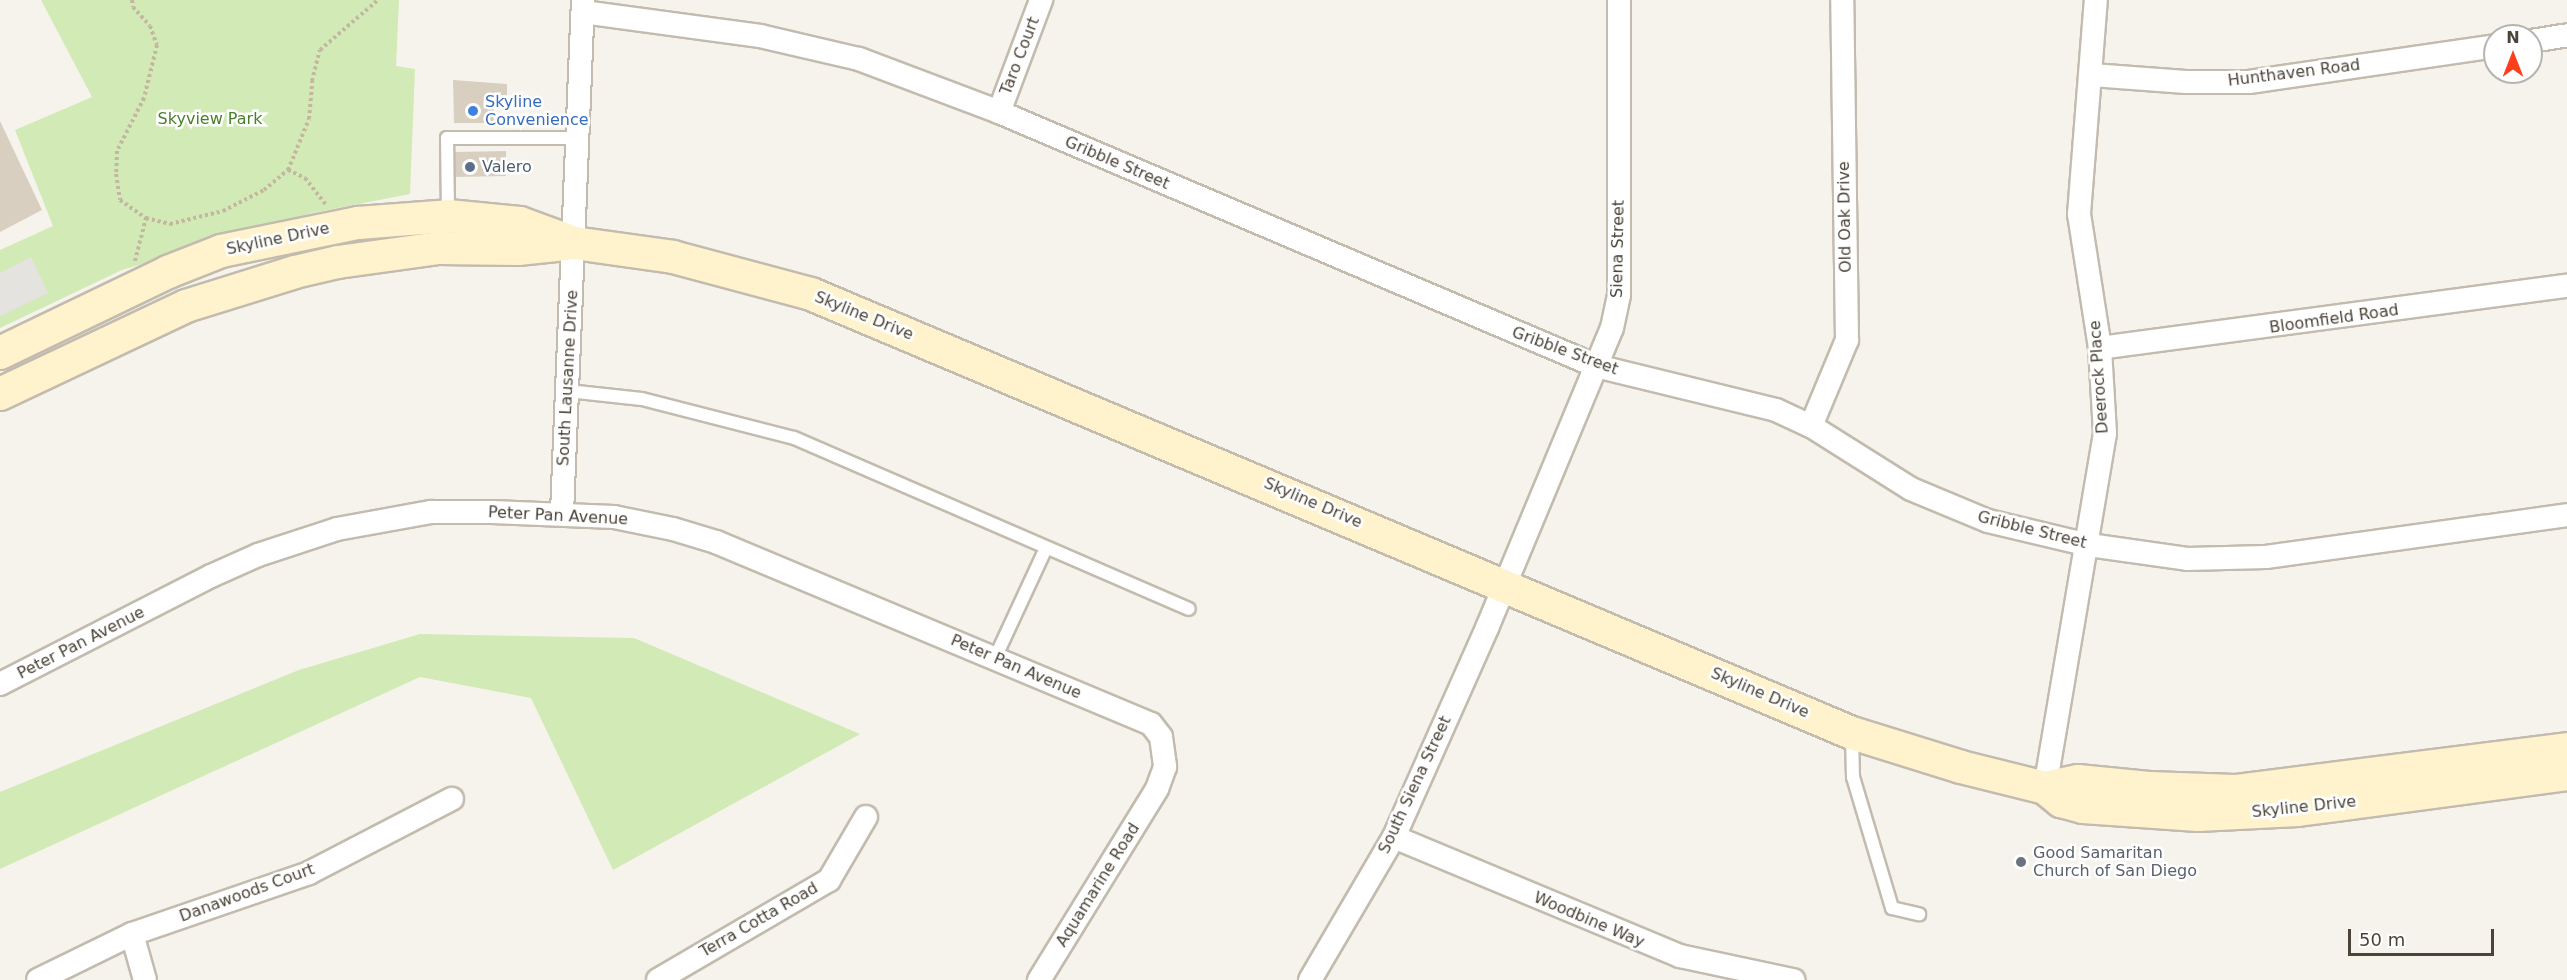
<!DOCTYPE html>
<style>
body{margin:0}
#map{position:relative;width:2567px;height:980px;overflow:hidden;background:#f6f3ec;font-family:"DejaVu Sans",sans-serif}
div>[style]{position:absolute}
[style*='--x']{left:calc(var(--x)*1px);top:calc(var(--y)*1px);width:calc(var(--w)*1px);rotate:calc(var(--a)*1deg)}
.green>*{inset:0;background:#d2eab5}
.parking>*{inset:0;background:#e5e3e0}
.building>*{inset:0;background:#d8cfc1}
.path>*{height:4px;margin-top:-2px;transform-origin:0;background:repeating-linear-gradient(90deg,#c4b79f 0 3px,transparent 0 6px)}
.roads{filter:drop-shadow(2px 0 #c2bbae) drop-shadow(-2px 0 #c2bbae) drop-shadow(0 2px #c2bbae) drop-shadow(0 -2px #c2bbae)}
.service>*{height:12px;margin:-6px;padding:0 6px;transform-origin:6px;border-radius:6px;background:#fff}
.minor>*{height:22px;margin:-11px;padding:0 11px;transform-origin:11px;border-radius:11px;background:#fff}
.secondary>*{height:32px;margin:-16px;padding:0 16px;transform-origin:16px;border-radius:16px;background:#fff3cd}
.dots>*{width:16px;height:16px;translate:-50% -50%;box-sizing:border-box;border:3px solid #fff;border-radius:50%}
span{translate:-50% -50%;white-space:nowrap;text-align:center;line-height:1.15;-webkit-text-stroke:5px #fff;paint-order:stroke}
.street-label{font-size:16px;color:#4b4439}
.shop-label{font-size:16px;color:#366cbe}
.left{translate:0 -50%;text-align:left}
.park-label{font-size:16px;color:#4a7f2a}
.service-label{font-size:16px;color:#4e5e75}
.worship-label{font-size:16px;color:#5b616d}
.north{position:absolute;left:2483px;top:24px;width:60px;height:60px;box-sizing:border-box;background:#fff;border:2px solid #b7b4b0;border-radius:50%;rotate:0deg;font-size:16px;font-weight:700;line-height:24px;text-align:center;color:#4b4439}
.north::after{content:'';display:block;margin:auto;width:21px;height:27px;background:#fc3f1d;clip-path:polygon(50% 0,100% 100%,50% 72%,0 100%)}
.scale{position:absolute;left:2348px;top:929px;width:146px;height:27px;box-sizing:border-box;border:3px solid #4b4439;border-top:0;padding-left:8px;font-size:18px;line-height:21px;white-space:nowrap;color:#4b4439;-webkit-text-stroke:4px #fff;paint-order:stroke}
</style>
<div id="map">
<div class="green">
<div style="clip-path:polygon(41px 0,399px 0,396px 66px,415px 69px,410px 194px,312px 213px,122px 270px,0 328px,0 250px,53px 226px,15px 130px,92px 97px)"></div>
<div style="clip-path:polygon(420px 634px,634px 638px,860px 734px,613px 870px,531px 698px,420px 677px,0 869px,0 792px,299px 670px)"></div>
</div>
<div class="parking">
<div style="clip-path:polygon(31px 257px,48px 293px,0 316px,0 273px)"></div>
</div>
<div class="building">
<div style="clip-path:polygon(453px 80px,507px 84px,507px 100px,493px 100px,494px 123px,454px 123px)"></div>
<div style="clip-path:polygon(0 121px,42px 210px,0 232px)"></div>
<div style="clip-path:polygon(506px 151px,506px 176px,456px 177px,455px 152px)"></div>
</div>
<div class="path">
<div style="--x:132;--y:0;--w:7;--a:82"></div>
<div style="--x:133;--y:7;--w:25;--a:48"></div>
<div style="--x:150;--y:26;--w:20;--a:70"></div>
<div style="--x:157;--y:45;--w:55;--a:103.8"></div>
<div style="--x:144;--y:98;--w:59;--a:117"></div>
<div style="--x:117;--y:151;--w:23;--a:92"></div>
<div style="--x:116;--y:174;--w:26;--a:81"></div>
<div style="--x:120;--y:200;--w:32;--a:35"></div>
<div style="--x:146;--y:218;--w:25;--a:14"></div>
<div style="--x:170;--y:224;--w:55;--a:-13.8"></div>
<div style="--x:223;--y:211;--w:46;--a:-27.1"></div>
<div style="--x:264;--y:190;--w:31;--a:-40"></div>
<div style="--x:288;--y:170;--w:55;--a:-67.6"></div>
<div style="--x:309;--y:119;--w:38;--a:-85"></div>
<div style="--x:312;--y:81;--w:32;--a:-76"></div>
<div style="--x:320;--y:50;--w:77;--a:-40.8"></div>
<div style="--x:288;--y:170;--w:19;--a:25"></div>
<div style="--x:305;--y:178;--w:33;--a:52"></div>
<div style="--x:135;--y:261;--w:44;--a:-75.7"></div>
</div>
<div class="roads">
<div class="service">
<div style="--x:448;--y:215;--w:77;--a:-90.7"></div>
<div style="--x:447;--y:138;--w:133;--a:0"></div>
<div style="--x:568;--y:391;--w:74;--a:6.2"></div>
<div style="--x:642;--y:399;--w:157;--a:14.4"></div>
<div style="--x:794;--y:438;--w:430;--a:23.4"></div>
<div style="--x:995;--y:658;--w:121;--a:-65.1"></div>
<div style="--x:1852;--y:734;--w:43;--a:88.7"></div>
<div style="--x:1853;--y:777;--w:137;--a:73.4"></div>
<div style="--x:1892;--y:908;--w:28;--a:13"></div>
</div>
<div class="minor">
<div style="--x:583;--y:12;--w:179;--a:7.7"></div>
<div style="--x:760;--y:36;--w:102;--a:13.1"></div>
<div style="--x:859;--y:59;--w:150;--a:20.7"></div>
<div style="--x:999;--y:112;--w:649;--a:23.05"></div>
<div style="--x:1596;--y:366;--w:185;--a:13.7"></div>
<div style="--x:1776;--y:410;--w:38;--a:25"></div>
<div style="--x:1811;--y:426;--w:118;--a:32.2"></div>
<div style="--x:1911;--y:489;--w:83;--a:22.6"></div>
<div style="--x:1988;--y:521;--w:104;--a:13.4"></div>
<div style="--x:2089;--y:545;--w:99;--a:8.1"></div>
<div style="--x:2187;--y:559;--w:79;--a:-1.5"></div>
<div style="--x:2266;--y:557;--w:304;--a:-7.9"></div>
<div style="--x:2531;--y:41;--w:36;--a:-9"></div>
<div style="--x:2092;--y:75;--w:94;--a:4.3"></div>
<div style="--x:2186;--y:82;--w:63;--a:0"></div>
<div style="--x:2249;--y:82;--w:249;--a:-8.3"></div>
<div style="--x:999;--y:112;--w:120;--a:-69.4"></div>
<div style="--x:2100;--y:348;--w:471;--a:-7.6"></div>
<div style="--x:1811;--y:426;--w:93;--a:-67.3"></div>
<div style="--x:1847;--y:340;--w:340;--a:-90.8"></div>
<div style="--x:562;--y:513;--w:513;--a:-87.66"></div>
<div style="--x:0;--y:684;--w:237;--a:-27.1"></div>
<div style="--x:211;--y:576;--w:51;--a:-24.1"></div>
<div style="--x:258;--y:555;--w:83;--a:-18.2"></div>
<div style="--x:337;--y:529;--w:96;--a:-10.3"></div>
<div style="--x:431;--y:512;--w:61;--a:0"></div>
<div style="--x:492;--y:512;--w:122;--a:2.3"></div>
<div style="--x:614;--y:517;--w:60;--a:11.5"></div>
<div style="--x:673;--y:529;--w:45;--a:16.8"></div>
<div style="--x:716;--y:542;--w:472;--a:22.7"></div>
<div style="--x:1151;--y:724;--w:16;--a:52"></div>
<div style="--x:1161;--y:737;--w:30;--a:82"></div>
<div style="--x:1165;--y:767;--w:23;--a:110"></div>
<div style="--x:1157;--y:789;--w:225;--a:121.7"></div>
<div style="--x:2045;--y:788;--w:360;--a:-80.4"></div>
<div style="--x:2105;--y:433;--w:85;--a:-93.4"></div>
<div style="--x:2100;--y:348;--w:136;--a:-98.9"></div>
<div style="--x:2079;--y:214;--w:215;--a:-85.5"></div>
<div style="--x:1394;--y:837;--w:310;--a:22.6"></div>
<div style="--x:1680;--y:956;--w:116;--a:12"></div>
<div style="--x:132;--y:934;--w:48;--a:74.2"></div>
<div style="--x:38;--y:980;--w:105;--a:-26.1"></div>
<div style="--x:132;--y:934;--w:187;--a:-19"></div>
<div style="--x:309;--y:873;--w:161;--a:-27.4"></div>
<div style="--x:658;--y:980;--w:198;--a:-30.3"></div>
<div style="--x:829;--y:880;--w:73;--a:-59.6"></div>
<div style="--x:1310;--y:980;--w:166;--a:-59.6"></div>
<div style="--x:1394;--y:837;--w:229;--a:-66"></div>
<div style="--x:1487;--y:628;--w:325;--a:-67.4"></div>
<div style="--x:1612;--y:328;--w:34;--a:-78"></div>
<div style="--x:1619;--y:295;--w:295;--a:-90"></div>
</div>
<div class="secondary">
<div style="--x:0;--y:353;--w:187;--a:-25.7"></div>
<div style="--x:168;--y:272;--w:57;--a:-21.6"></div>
<div style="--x:221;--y:251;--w:140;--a:-11.6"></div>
<div style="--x:358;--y:223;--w:90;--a:-4.4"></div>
<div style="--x:448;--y:216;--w:72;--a:5.6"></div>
<div style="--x:520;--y:223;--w:58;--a:20.3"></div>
<div style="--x:574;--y:243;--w:100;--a:8"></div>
<div style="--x:673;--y:257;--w:143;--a:15"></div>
<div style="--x:811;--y:294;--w:1130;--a:22.87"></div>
<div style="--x:1852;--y:733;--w:114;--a:17.3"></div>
<div style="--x:1961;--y:767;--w:87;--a:14"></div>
<div style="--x:2045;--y:788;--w:34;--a:-12"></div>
<div style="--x:2078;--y:781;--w:71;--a:5.6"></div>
<div style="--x:2149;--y:788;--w:86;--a:2"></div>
<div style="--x:2235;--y:791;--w:335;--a:-7.2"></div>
<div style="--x:0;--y:394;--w:206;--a:-25.3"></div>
<div style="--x:186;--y:306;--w:114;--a:-17.3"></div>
<div style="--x:295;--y:272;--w:44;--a:-13.1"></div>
<div style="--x:338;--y:262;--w:102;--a:-7.9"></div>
<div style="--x:439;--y:248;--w:79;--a:0.7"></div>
<div style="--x:518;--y:249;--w:48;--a:-5.9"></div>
<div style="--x:2045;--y:788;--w:21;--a:39"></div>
<div style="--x:2061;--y:801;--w:23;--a:15"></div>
<div style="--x:2083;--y:807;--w:115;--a:4"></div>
<div style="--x:2198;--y:815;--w:100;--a:-2.9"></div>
<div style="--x:2298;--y:810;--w:271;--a:-7.6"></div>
</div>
</div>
<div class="dots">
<div style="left:473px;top:111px;background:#3f7fe0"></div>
<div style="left:470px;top:167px;background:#5c6f8a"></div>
<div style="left:2021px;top:862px;background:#6b7280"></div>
</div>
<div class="street-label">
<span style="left:1020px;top:56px;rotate:-69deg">Taro Court</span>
<span style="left:2294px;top:73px;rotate:-7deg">Hunthaven Road</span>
<span style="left:1117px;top:163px;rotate:23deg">Gribble Street</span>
<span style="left:1845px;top:217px;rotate:-91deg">Old Oak Drive</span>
<span style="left:278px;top:239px;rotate:-12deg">Skyline Drive</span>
<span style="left:1618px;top:249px;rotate:-89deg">Siena Street</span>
<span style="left:864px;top:316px;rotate:22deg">Skyline Drive</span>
<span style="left:2334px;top:319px;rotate:-8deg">Bloomfield Road</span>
<span style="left:1565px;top:351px;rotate:20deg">Gribble Street</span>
<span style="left:2099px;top:377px;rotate:-94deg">Deerock Place</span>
<span style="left:568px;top:378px;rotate:-87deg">South Lausanne Drive</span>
<span style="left:1313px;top:503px;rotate:23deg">Skyline Drive</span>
<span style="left:558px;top:516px;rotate:3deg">Peter Pan Avenue</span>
<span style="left:2032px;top:530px;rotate:14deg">Gribble Street</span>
<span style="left:81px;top:643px;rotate:-27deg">Peter Pan Avenue</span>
<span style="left:1016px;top:667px;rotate:23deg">Peter Pan Avenue</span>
<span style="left:1760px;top:693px;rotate:23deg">Skyline Drive</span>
<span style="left:1415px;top:785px;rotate:-65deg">South Siena Street</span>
<span style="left:2304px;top:807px;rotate:-6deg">Skyline Drive</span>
<span style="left:1098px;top:885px;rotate:-58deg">Aquamarine Road</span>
<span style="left:247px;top:893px;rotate:-20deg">Danawoods Court</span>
<span style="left:759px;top:920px;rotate:-30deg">Terra Cotta Road</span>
<span style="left:1589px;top:920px;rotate:23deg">Woodbine Way</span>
</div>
<div class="shop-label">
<span class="left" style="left:485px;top:111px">Skyline<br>Convenience</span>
</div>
<div class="park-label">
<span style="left:210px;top:119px">Skyview Park</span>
</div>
<div class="service-label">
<span class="left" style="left:482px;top:167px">Valero</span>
</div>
<div class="worship-label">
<span class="left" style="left:2033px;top:862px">Good Samaritan<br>Church of San Diego</span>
</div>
<div class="north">N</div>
<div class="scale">50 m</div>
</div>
